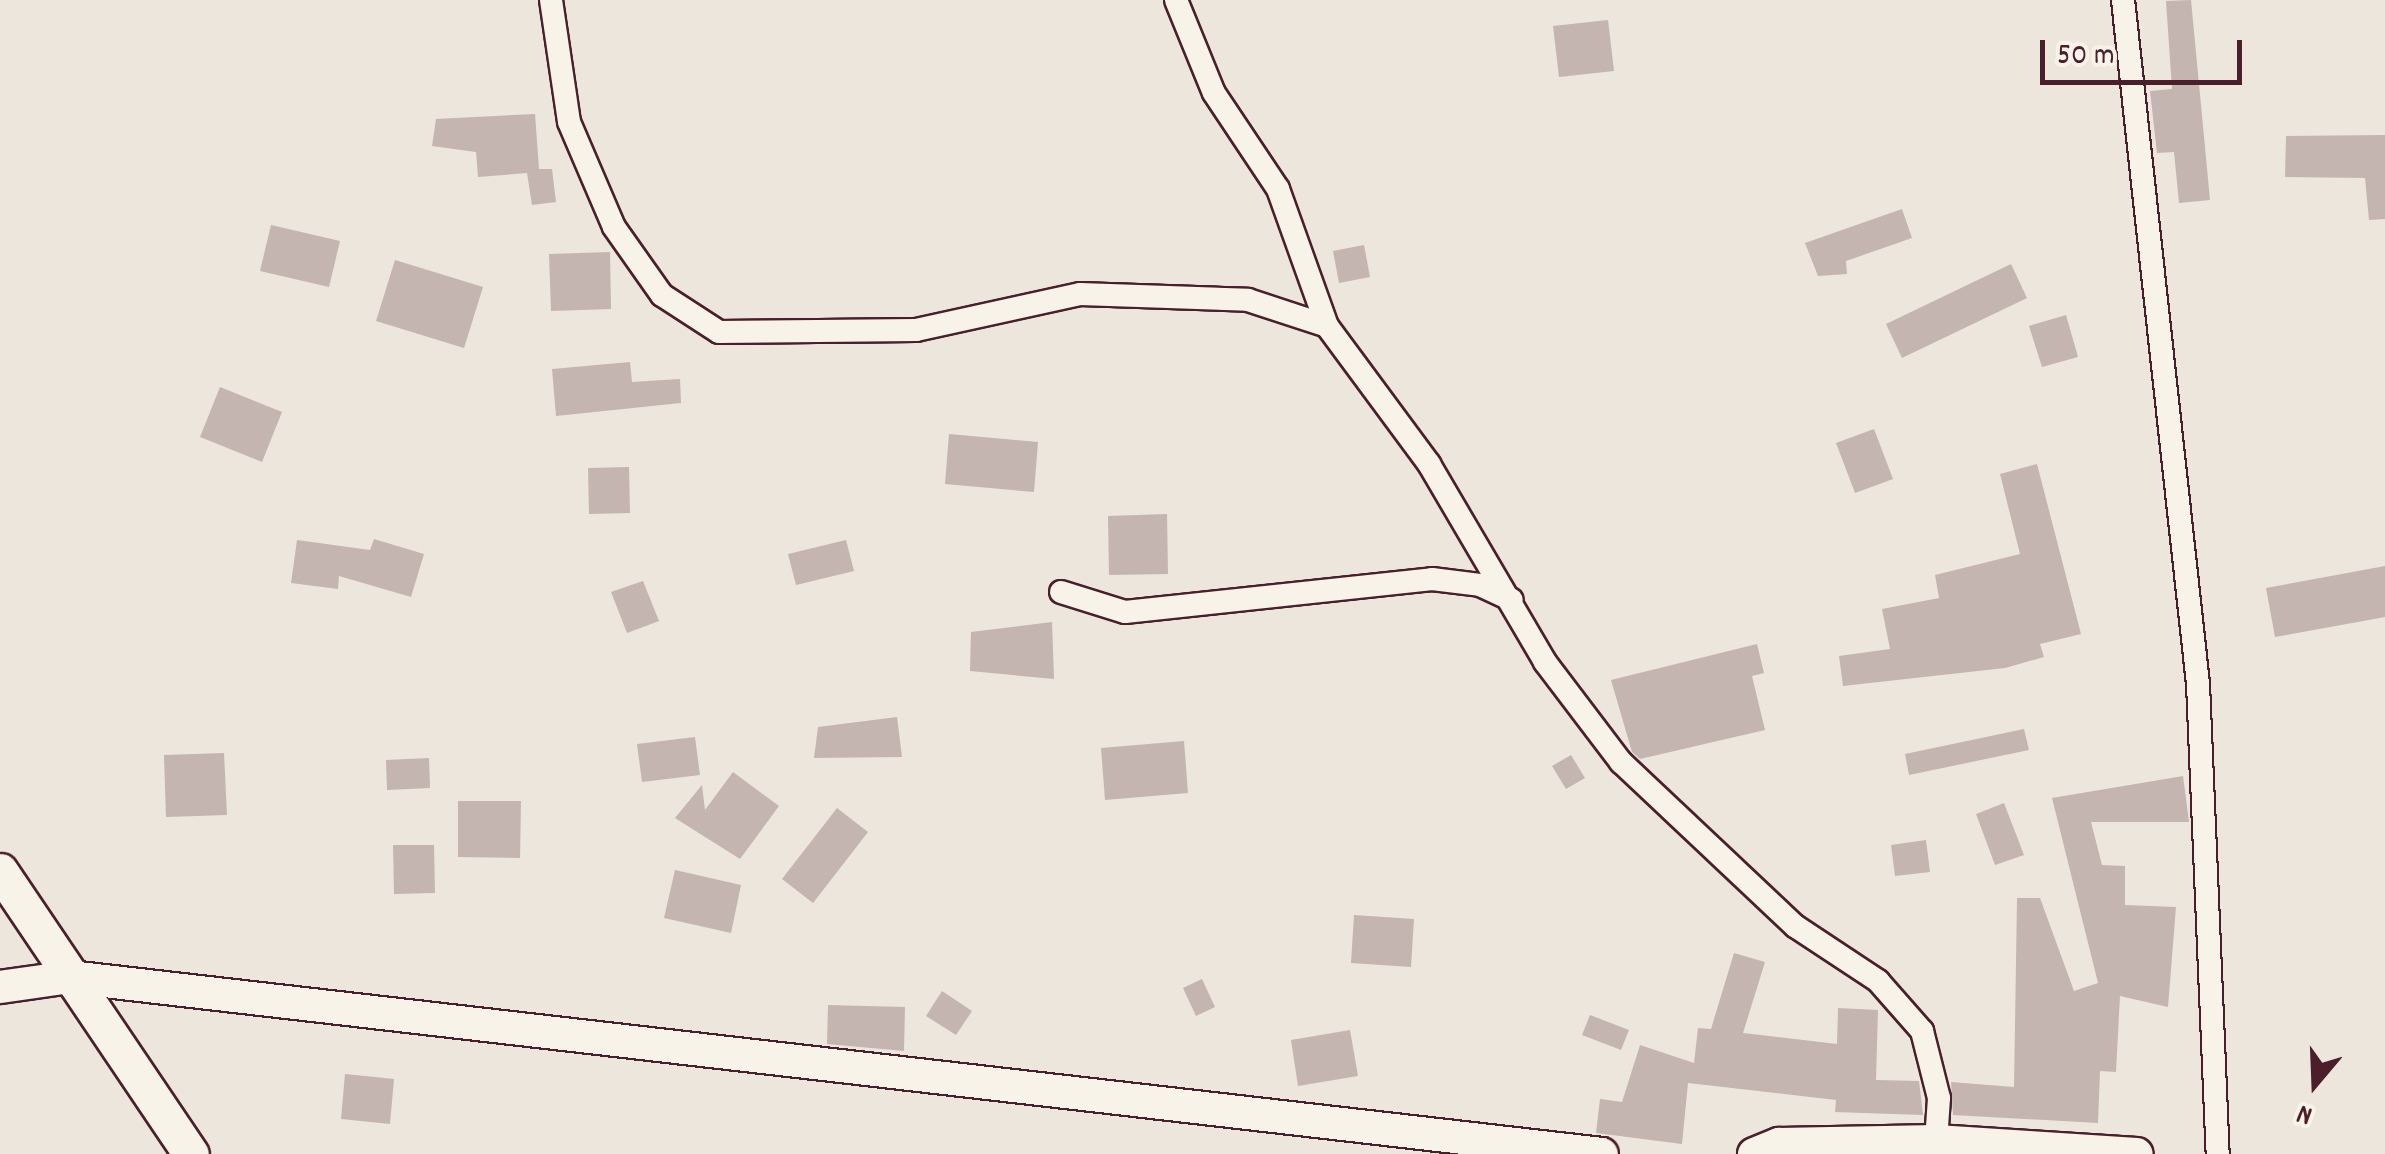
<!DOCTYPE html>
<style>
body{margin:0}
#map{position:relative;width:2385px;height:1154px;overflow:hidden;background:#ece6dd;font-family:Dekko,sans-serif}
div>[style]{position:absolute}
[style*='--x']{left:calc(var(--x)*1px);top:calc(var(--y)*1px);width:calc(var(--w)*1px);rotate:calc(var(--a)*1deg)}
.building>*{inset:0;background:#c4b5b0}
.roads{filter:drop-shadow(2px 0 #4a1f2b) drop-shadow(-2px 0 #4a1f2b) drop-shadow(0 2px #4a1f2b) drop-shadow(0 -2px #4a1f2b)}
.street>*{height:22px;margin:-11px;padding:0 11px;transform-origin:11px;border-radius:11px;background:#f7f3e8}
.secondary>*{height:32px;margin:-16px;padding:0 16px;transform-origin:16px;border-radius:16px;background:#f7f3e8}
.primary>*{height:35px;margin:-17.5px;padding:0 17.5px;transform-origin:17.5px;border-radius:17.5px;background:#f7f3e8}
span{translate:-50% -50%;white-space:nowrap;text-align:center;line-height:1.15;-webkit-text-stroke:10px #f7f3e8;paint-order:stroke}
.north{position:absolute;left:2265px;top:1034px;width:100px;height:100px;-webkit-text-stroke:8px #f7f3e8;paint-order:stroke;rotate:199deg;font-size:28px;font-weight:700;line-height:40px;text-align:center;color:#4a1f2b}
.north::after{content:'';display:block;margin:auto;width:35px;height:45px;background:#4a1f2b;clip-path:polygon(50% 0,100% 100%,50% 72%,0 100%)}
.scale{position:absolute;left:2040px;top:40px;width:202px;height:45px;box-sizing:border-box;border:5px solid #4a1f2b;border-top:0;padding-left:12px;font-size:30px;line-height:35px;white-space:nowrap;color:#4a1f2b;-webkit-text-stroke:8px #f7f3e8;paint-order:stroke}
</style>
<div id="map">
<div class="building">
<div style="clip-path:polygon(2191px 0,2210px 200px,2179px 203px,2174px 152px,2157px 153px,2150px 91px,2172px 89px,2166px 1px)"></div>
<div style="clip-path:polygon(1608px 20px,1614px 71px,1559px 77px,1553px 26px)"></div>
<div style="clip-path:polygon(535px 114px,539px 169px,552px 169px,556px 202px,532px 205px,527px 173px,478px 177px,476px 152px,432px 146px,436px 119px)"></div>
<div style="clip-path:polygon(2385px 135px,2385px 219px,2369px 220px,2365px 178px,2285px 177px,2286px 136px)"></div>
<div style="clip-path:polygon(1902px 209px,1912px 238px,1846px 261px,1847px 274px,1818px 276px,1805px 243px)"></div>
<div style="clip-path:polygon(271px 225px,340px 241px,329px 287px,260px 271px)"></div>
<div style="clip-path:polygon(1364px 245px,1370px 277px,1339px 283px,1333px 251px)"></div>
<div style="clip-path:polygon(610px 252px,611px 309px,551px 311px,549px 254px)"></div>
<div style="clip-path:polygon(395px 260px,483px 287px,464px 348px,376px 321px)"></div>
<div style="clip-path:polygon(2011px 264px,2027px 298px,1902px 358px,1886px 324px)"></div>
<div style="clip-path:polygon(2066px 315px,2078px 357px,2042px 367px,2029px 326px)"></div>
<div style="clip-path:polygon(630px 362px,632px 382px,680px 379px,681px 403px,556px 416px,552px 369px)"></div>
<div style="clip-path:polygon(220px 387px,282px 412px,262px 462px,200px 437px)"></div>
<div style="clip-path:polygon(1874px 429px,1893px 479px,1855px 493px,1836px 443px)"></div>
<div style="clip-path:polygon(949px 434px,1038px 442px,1034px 492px,945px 484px)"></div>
<div style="clip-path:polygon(2037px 464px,2081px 634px,2040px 644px,2044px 657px,2005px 668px,1843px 686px,1839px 656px,1890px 649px,1882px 609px,1939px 598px,1935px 575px,2020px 554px,2000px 474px)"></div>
<div style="clip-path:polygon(629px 467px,630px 513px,589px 514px,588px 468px)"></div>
<div style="clip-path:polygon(1167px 514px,1168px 574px,1109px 575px,1108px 516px)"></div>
<div style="clip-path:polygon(374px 539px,424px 554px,411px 597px,339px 576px,338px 589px,291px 583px,297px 540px,370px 550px)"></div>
<div style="clip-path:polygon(846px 540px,854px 571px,796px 585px,788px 554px)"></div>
<div style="clip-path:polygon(2385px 566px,2385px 617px,2275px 637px,2266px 588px)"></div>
<div style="clip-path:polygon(643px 581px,659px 621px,627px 633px,611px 592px)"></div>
<div style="clip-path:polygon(1052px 622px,1054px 679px,970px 671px,971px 632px)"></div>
<div style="clip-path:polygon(1757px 644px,1764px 673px,1752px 676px,1765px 730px,1640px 759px,1632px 752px,1611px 680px)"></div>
<div style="clip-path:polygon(897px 717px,902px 757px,814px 758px,818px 727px)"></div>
<div style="clip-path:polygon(2024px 729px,2029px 750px,1909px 775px,1905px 754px)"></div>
<div style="clip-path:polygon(695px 737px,700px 775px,642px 782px,637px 744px)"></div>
<div style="clip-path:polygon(1184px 741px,1188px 793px,1105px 800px,1101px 748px)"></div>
<div style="clip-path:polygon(224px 753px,227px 815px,166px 817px,164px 755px)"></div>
<div style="clip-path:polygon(1571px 755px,1585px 778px,1566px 789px,1552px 766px)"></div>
<div style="clip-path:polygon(429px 758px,430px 788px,387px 790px,386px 760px)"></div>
<div style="clip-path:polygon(733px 772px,779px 806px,740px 859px,675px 818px,702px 785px,705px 810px)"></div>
<div style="clip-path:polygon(2183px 776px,2189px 822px,2091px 822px,2102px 865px,2125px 866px,2125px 905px,2176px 907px,2168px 1007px,2120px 996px,2116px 1072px,2100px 1071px,2098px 1123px,1953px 1115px,1951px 1082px,2014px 1087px,2017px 898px,2040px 898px,2074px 991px,2098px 983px,2052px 798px)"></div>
<div style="clip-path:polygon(458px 801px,521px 801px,520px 858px,458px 857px)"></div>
<div style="clip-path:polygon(2004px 803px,2024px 855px,1995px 865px,1976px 814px)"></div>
<div style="clip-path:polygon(837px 808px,868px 832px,813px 903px,782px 879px)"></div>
<div style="clip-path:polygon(1926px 840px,1930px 872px,1895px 876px,1891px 845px)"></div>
<div style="clip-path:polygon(393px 845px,434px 845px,435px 893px,394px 894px)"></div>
<div style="clip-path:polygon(675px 870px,741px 885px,731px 933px,664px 918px)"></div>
<div style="clip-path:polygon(1354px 915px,1414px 919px,1411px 967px,1351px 963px)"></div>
<div style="clip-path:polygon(1734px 953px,1765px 962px,1743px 1033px,1837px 1044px,1838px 1008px,1878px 1010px,1876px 1080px,1919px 1081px,1923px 1115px,1835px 1112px,1836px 1100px,1688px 1083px,1682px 1144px,1596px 1133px,1600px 1099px,1622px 1102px,1640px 1045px,1694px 1063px,1698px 1028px,1711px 1029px)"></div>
<div style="clip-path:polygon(1202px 979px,1215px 1007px,1196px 1016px,1183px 988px)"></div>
<div style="clip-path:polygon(942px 991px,972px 1011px,956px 1035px,926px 1016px)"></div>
<div style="clip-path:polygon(828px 1005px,905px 1007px,904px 1051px,827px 1044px)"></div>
<div style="clip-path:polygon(1590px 1015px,1629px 1030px,1621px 1050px,1582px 1035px)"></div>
<div style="clip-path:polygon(1350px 1030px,1358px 1076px,1298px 1086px,1291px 1040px)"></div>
<div style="clip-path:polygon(345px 1074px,394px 1079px,390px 1124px,341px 1119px)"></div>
</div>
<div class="roads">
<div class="street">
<div style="--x:551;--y:0;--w:123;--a:81.6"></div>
<div style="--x:569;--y:122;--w:114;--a:66.8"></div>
<div style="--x:614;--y:227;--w:83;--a:54.8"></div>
<div style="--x:662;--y:295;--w:68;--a:33"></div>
<div style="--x:719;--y:332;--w:197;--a:-0.6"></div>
<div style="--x:916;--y:330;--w:168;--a:-12.4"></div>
<div style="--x:1080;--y:294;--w:168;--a:2"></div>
<div style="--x:1248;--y:300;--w:83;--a:18.2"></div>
<div style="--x:1327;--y:326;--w:172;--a:53.5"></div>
<div style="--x:1429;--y:464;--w:229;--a:59.6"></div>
<div style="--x:1545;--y:662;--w:126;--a:52.8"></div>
<div style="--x:1621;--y:762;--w:239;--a:43.3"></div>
<div style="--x:1795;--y:926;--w:100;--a:33.5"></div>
<div style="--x:1878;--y:981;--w:67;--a:48.7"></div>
<div style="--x:1922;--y:1031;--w:69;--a:75.8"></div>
<div style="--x:1939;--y:1098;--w:43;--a:94"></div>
<div style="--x:1176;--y:0;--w:100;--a:67.8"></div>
<div style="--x:1214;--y:93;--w:115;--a:56.3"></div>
<div style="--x:1278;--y:189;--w:145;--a:70.3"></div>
<div style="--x:2123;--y:0;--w:688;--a:83.74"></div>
<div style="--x:2198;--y:684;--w:470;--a:87.6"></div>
<div style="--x:1061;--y:592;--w:67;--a:17.4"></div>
<div style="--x:1125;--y:612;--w:309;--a:-6.1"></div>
<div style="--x:1432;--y:579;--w:48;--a:7.1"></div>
<div style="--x:1480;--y:585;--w:35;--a:25"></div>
</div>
<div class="secondary">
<div style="--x:0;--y:987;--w:71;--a:-8.1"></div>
<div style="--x:70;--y:977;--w:1542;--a:6.59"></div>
<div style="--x:1754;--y:1154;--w:27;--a:-22"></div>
<div style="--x:1779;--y:1144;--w:157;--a:-1.1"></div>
<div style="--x:1936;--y:1141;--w:201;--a:3.7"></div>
</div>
<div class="primary">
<div style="--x:0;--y:871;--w:341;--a:56"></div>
</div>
</div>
<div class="north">N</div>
<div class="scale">50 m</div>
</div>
